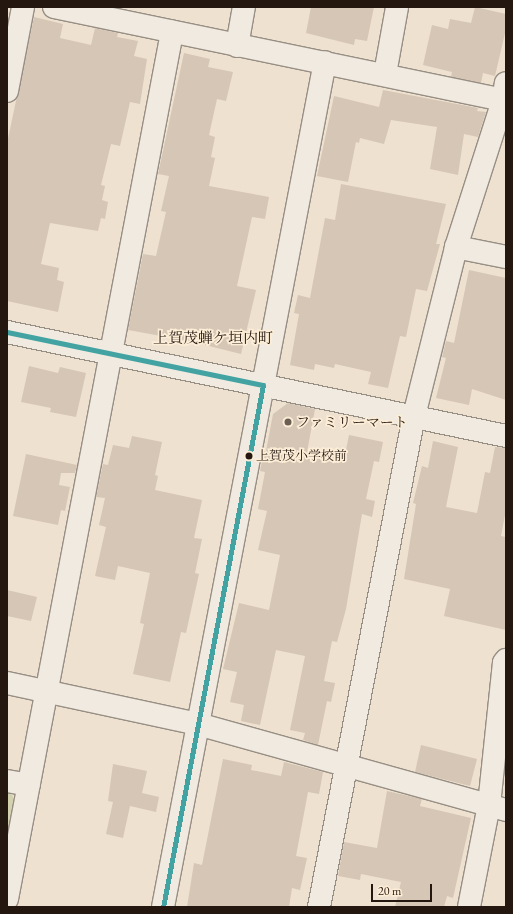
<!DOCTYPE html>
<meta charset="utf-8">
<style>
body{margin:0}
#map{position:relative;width:513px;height:914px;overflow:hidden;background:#eee1cf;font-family:"EB Garamond","Noto Serif JP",serif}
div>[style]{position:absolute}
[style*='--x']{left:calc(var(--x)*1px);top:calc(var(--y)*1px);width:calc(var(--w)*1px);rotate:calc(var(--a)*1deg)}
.green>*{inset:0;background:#d4d1ae}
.building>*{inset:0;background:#d6c6b5}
.roads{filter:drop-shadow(1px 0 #978e84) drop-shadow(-1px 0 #978e84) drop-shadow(0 1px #978e84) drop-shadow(0 -1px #978e84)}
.minor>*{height:22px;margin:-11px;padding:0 11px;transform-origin:11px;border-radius:11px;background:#f0eae0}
.bus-1>*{height:5px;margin:-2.5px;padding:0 2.5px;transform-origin:2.5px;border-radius:2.5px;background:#43a3a3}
.dots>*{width:11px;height:11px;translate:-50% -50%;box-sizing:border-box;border:2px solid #fcedd7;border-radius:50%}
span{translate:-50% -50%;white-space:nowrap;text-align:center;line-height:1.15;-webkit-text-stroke:3.5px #fcedd7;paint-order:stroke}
.bus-label{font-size:13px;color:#24170f}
.left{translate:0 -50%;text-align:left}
.poi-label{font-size:14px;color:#24170f}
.neighbourhood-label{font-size:15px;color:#24170f}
.frame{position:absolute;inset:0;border:8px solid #24170f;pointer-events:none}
.scale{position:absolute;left:371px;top:884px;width:61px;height:18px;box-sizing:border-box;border:2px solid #24170f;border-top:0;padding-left:5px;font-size:12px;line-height:14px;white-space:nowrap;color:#24170f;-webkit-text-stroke:3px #fcedd7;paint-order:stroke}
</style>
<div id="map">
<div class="green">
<div style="clip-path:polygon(7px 791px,10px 792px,18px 805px,7px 857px)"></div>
</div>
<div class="building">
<div style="clip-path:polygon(311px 7px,374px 7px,367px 41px,355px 39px,354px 45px,306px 33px)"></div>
<div style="clip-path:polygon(475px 7px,506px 14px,506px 29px,495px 76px,483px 73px,481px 83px,451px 77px,452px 72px,423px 65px,432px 25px,448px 29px,450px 19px,471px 23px)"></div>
<div style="clip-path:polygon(34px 17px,63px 24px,60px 38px,91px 45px,95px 28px,118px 33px,117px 37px,138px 41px,134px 56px,147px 59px,140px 104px,130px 102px,120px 146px,111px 144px,101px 185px,105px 186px,102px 200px,108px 202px,105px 219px,101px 218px,98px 231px,50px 223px,41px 264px,59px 268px,57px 280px,64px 282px,58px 312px,7px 301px,7px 143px)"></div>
<div style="clip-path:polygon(184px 53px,210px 59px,208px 67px,233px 72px,226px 101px,217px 99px,209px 135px,215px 137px,211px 157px,215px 158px,209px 186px,269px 197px,265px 219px,252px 217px,237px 286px,256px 290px,241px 354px,189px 341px,128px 330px,143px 254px,156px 256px,166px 212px,161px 211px,169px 176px,158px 174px)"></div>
<div style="clip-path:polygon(383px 90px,478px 108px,477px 111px,486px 112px,478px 137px,464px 134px,458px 175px,430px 169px,437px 127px,391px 120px,384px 144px,360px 138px,359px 143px,356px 142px,348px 182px,317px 176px,334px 96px,379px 107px)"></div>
<div style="clip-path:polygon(341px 184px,446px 204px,436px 244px,440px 244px,427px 291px,416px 289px,406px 337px,400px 336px,388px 388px,368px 384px,371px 372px,335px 364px,334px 368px,315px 364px,314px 370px,290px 365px,299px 314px,294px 313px,298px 295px,310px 298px,325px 218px,335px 220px)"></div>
<div style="clip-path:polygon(469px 270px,506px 278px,506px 400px,472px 389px,469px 405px,436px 398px,446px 358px,442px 357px,446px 341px,454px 343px)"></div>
<div style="clip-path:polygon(29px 366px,58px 373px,60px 367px,86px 373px,76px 417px,50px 412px,51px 408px,21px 402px)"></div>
<div style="clip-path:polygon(288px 403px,315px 409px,307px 452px,344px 460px,349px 435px,383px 442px,379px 462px,374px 461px,366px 499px,375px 501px,372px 517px,362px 514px,346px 609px,337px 642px,332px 641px,324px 681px,335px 683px,331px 702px,327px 701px,318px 745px,303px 740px,305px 733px,290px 730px,305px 656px,276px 650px,260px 725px,241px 721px,244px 705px,230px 702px,237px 672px,223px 669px,239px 603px,269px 610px,280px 555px,258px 550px,267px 511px,258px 509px,265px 472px,260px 471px,264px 451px,266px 451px,273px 414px)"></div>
<div style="clip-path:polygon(132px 436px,162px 442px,155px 475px,158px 476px,155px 490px,202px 500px,194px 538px,202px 539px,195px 573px,199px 574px,186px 633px,181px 632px,170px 682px,133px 674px,144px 624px,140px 623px,150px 573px,118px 566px,115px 580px,95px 576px,106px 527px,99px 525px,105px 498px,96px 497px,103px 464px,108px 465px,113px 445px,129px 448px)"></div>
<div style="clip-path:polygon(433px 441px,458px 447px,446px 507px,477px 513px,485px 472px,490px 473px,495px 447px,506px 448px,506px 510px,501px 536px,506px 537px,506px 630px,444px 616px,450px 589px,404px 579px,416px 504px,413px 503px,422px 466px,428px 468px)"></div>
<div style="clip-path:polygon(26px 454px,77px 465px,75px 473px,61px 473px,59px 485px,70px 487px,65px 511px,61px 510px,58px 525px,13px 516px)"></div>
<div style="clip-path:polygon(7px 590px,37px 597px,31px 621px,7px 616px)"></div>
<div style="clip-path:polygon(421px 745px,477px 759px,470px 786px,415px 772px)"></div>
<div style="clip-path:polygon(223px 759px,252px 765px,251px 770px,281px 776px,284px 762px,323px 772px,319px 794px,308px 792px,296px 856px,307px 858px,300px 890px,292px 888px,289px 907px,187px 907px,194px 863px,202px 865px)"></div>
<div style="clip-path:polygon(113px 764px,147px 771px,142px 793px,159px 797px,156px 812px,130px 806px,123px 838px,106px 834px,113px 802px,108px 801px)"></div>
<div style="clip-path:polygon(387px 791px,422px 799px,420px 806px,471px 818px,453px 898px,447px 896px,444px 907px,395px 907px,401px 882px,361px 874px,360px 880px,338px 876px,344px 842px,377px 848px)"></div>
</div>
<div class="roads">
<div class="minor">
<div style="--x:54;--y:7;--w:462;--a:11.7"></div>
<div style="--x:237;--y:46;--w:40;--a:-80"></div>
<div style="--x:385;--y:74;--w:68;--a:-79.8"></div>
<div style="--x:7;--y:91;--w:86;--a:-79.2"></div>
<div style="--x:456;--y:247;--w:51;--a:11.3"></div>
<div style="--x:7;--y:332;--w:510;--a:11.77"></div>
<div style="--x:7;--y:683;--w:195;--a:12.1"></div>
<div style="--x:198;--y:724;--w:320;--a:15.6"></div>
<div style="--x:7;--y:781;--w:22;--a:10"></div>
<div style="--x:7;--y:899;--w:883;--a:-79.22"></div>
<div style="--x:163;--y:907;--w:860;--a:-79.15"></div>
<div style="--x:319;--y:907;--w:500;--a:-79.05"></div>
<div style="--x:414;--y:416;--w:174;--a:-76"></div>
<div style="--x:456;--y:247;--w:153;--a:-72.2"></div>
<div style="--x:503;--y:101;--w:18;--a:-81"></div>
<div style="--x:469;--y:907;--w:104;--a:-78.9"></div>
<div style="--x:489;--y:805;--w:143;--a:-84"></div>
<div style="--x:504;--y:663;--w:4;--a:-56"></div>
</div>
</div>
<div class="bus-1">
<div style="--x:7;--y:332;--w:261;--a:11.7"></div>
<div style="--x:263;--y:385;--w:531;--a:100.84"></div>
</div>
<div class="dots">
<div style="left:288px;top:422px;background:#6b5e52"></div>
<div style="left:249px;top:456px;background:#24170f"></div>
</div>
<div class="bus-label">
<span class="left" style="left:256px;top:456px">上賀茂小学校前</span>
</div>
<div class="poi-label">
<span class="left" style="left:296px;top:422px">ファミリーマート</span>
</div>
<div class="neighbourhood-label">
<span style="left:213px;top:338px">上賀茂蝉ケ垣内町</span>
</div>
<div class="frame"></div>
<div class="scale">20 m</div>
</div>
